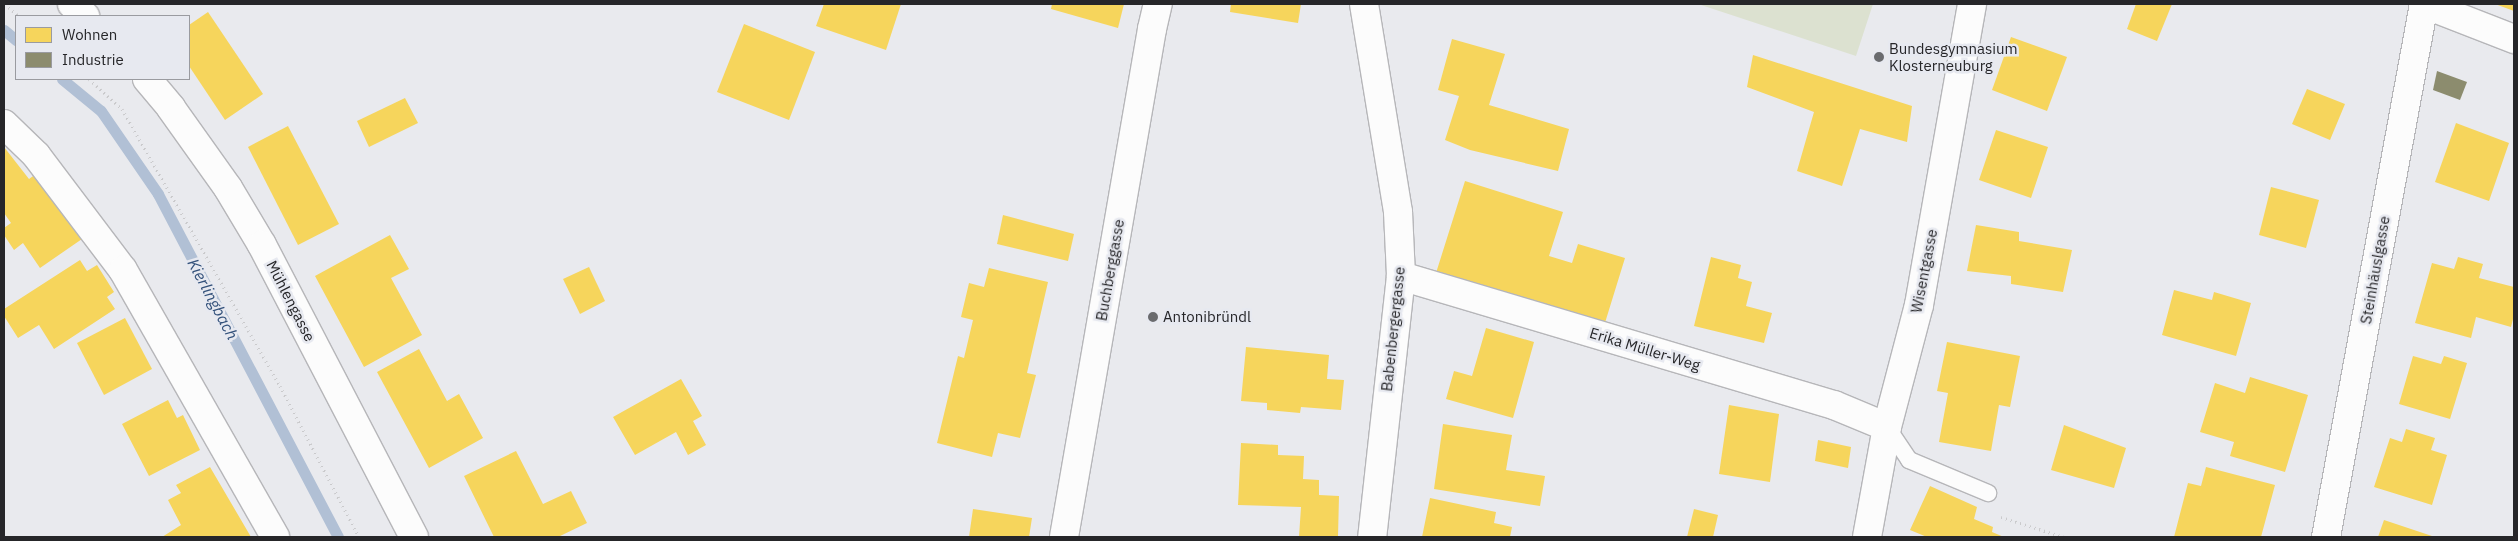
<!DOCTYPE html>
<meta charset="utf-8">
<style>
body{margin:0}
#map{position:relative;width:2518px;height:541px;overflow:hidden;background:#e9eaee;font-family:"IBM Plex Sans",sans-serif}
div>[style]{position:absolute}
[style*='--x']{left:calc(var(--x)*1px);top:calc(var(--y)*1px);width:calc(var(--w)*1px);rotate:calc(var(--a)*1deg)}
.green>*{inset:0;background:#dce1d0}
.homes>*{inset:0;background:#f6d55c}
.industry>*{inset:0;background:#8c8c6e}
.stream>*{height:11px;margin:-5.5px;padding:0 5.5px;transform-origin:5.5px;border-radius:5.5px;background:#b1c0d5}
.path>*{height:3px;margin-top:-1.5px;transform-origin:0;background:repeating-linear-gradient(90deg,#cacacc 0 1px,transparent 0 5px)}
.roads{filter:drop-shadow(1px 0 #b6b6b9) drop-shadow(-1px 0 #b6b6b9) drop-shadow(0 1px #b6b6b9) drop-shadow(0 -1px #b6b6b9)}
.lane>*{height:16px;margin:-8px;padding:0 8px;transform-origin:8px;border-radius:8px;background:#fcfcfc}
.street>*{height:28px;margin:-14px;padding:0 14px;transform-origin:14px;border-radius:14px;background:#fcfcfc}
.dots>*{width:14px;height:14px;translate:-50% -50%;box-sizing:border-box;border:2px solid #e7e9f0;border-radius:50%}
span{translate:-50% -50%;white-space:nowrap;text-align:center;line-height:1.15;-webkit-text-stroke:5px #e7e9f0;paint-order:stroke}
.poi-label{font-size:15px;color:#262629}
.left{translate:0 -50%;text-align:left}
.street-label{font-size:15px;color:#262629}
.water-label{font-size:16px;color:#34527b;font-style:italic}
.frame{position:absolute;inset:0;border:5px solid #262629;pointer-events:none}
.legend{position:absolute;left:15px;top:15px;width:175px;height:65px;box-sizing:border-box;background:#e7e9f0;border:1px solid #9a9ba0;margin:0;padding:6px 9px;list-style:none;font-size:15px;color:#262629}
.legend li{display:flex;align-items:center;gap:10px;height:25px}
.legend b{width:25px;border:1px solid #9a9ba0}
</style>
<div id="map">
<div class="green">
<div style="clip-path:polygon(1698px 4px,1873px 4px,1856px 56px)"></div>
</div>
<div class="homes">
<div style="clip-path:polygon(824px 4px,901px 4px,886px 50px,816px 26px)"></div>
<div style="clip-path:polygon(1052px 4px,1124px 4px,1118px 28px,1051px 9px)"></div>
<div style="clip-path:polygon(1231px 4px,1301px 4px,1298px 23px,1230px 12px)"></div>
<div style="clip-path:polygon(2136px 4px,2172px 4px,2157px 41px,2127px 29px)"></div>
<div style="clip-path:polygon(2495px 4px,2514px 4px,2514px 11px)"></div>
<div style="clip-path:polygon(208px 12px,263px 94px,225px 120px,189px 66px,189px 25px)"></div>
<div style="clip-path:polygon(744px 24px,815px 52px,789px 120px,717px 92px)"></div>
<div style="clip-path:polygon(2011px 37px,2067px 57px,2047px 111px,1992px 90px)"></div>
<div style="clip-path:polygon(1452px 39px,1505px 54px,1489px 105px,1569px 129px,1558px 171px,1470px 150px,1445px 140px,1459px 96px,1438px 90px)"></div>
<div style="clip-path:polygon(1753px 55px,1912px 106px,1907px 142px,1860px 129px,1842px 186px,1797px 171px,1814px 112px,1747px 87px)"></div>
<div style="clip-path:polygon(2307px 89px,2345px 104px,2330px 140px,2292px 124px)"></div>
<div style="clip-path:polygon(405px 98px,418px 123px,369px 147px,357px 121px)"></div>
<div style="clip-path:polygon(2456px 123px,2509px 143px,2489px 201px,2435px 182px)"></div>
<div style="clip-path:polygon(288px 126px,339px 224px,298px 245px,248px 147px)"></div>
<div style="clip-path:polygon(1996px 130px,2048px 147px,2031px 198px,1979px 180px)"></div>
<div style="clip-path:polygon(4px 147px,29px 179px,36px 174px,82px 239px,40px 268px,23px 243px,14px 250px,4px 235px,4px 228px,11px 223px,4px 213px)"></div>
<div style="clip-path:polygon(1465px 181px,1563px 212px,1549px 256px,1572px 263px,1578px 244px,1625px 258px,1604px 326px,1436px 273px)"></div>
<div style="clip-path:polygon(2271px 187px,2319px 200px,2306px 248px,2259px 235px)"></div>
<div style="clip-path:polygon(1003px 215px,1074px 234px,1068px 261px,997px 244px)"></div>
<div style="clip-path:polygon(1976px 225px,2019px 232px,2019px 241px,2072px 250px,2063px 292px,2011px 284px,2011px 276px,1967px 271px)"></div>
<div style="clip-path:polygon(390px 235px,409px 269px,391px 278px,422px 335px,364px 367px,315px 276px)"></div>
<div style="clip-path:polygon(1711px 257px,1741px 265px,1738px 278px,1752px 282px,1746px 306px,1772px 313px,1764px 343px,1694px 326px)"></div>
<div style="clip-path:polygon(2458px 257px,2483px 264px,2479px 278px,2514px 287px,2514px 315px,2511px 327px,2476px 317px,2471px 338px,2415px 323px,2432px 263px,2454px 269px)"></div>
<div style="clip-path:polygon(80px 260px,87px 271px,97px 265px,114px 292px,107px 297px,115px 309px,54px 349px,39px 325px,18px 338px,4px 316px,4px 309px)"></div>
<div style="clip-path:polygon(589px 267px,605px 301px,580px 314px,563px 279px)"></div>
<div style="clip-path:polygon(989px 268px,1048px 282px,1027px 373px,1036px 375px,1020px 438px,998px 433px,992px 457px,937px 443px,958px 356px,964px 358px,973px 320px,961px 317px,969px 283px,984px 287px)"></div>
<div style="clip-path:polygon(2174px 290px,2212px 300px,2214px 292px,2251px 303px,2236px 356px,2162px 335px)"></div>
<div style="clip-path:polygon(125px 318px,152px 369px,104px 395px,77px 343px)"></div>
<div style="clip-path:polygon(1486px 328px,1534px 342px,1513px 418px,1446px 399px,1454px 371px,1472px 376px)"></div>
<div style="clip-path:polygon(1947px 342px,2020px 356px,2010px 407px,1999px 405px,1991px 451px,1939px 442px,1948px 393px,1937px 391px)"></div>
<div style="clip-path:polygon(1246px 347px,1329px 355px,1327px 379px,1344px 380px,1341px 410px,1301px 407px,1300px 413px,1267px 410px,1267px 403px,1241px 401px)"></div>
<div style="clip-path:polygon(419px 349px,447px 401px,459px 394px,483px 438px,429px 468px,377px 372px)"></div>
<div style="clip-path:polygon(2413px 356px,2441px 364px,2444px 356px,2467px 363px,2450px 419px,2399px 404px)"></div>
<div style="clip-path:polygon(2250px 377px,2308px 395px,2285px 472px,2230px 456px,2234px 442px,2200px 432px,2215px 383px,2245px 393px)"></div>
<div style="clip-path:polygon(681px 379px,702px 416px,693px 421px,706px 445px,688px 455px,676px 432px,635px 455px,613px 417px)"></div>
<div style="clip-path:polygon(168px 400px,177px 418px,183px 415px,200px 450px,149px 476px,122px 424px)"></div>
<div style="clip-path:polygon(1729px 405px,1779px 414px,1770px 482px,1719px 474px)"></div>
<div style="clip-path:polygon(1443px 424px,1512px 435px,1506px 470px,1545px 476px,1540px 506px,1434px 489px)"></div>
<div style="clip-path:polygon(2064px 425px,2126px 448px,2114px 488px,2051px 470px)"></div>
<div style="clip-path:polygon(2406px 429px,2435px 438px,2431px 450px,2447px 455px,2432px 505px,2374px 487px,2390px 438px,2402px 442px)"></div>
<div style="clip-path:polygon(1818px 440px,1851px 447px,1848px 468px,1815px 461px)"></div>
<div style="clip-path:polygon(1241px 443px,1278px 445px,1278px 455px,1304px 456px,1303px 479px,1319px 480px,1319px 495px,1339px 496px,1338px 537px,1299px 537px,1301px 507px,1238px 505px)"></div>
<div style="clip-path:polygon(516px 451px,543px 504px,571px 491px,587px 523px,558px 537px,494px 537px,464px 476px)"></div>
<div style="clip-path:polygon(210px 467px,251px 537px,162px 537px,181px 525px,168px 500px,181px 493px,176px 485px)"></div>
<div style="clip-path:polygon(2206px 467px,2275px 485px,2261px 537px,2174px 537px,2188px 483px,2201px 486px)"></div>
<div style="clip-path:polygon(1930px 486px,1977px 507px,1974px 519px,1993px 527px,1992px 532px,2004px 537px,1927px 537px,1910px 530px)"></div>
<div style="clip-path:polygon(1430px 498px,1496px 512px,1494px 523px,1512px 527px,1510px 537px,1422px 537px)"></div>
<div style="clip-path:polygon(973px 509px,1032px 518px,1029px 537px,969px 537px)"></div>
<div style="clip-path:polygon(1694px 509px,1718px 515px,1713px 537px,1687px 537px)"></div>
<div style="clip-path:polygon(2384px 520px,2435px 537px,2378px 537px)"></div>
</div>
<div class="industry">
<div style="clip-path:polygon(2437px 71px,2467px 82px,2460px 100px,2433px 90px)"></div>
</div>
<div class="stream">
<div style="--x:4;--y:30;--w:16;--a:40"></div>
<div style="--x:62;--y:79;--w:50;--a:39.4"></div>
<div style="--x:101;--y:111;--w:101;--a:55.5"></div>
<div style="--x:158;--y:194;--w:387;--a:62.3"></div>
</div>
<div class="path">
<div style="--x:5;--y:4;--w:18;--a:41"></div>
<div style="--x:89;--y:79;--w:45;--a:42.3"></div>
<div style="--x:122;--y:109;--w:319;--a:60.3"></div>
<div style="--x:280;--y:386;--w:170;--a:62.4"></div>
<div style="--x:2001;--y:517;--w:66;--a:17.6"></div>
</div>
<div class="roads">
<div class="lane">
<div style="--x:1887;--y:427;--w:40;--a:56"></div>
<div style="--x:1909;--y:460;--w:86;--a:22.7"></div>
</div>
<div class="street">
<div style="--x:72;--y:4;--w:18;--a:43"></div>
<div style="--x:1364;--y:4;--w:211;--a:80.7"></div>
<div style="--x:1398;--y:212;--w:64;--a:87.3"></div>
<div style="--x:1401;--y:276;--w:263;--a:96.3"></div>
<div style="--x:2424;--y:4;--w:97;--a:21.3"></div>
<div style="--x:147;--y:79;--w:38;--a:50"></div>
<div style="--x:171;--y:108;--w:98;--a:54.5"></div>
<div style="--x:228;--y:188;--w:66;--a:59.2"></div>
<div style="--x:262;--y:245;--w:329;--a:62.5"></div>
<div style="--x:4;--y:124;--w:45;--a:44.1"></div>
<div style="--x:36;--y:155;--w:144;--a:52.9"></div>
<div style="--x:123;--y:270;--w:307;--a:60.3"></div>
<div style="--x:1401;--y:276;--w:452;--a:16.6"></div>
<div style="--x:1834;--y:405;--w:57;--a:22.5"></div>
<div style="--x:1064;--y:537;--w:516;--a:-80.17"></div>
<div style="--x:1152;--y:29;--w:26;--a:-77"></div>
<div style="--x:1867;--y:537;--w:112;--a:-79.7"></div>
<div style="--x:1887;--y:427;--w:126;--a:-75.3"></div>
<div style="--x:1919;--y:305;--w:306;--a:-80"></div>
<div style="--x:2326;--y:537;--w:542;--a:-79.58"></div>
</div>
</div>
<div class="dots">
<div style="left:1879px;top:57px;background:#6a6b6e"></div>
<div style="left:1153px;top:317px;background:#6a6b6e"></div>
</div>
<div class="poi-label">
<span class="left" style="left:1889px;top:57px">Bundesgymnasium<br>Klosterneuburg</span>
<span class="left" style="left:1163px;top:317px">Antonibründl</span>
</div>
<div class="street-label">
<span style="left:1110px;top:270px;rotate:-80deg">Buchberggasse</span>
<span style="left:2375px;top:270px;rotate:-80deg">Steinhäuslgasse</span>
<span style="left:1924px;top:271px;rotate:-79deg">Wisentgasse</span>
<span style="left:291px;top:301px;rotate:63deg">Mühlengasse</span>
<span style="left:1393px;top:329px;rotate:-84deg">Babenbergergasse</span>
<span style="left:1645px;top:349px;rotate:17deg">Erika Müller-Weg</span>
</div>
<div class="water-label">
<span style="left:213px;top:299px;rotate:62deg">Kierlingbach</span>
</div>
<div class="frame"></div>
<ul class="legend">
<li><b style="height:14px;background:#f6d55c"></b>Wohnen</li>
<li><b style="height:14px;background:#8c8c6e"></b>Industrie</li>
</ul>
</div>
